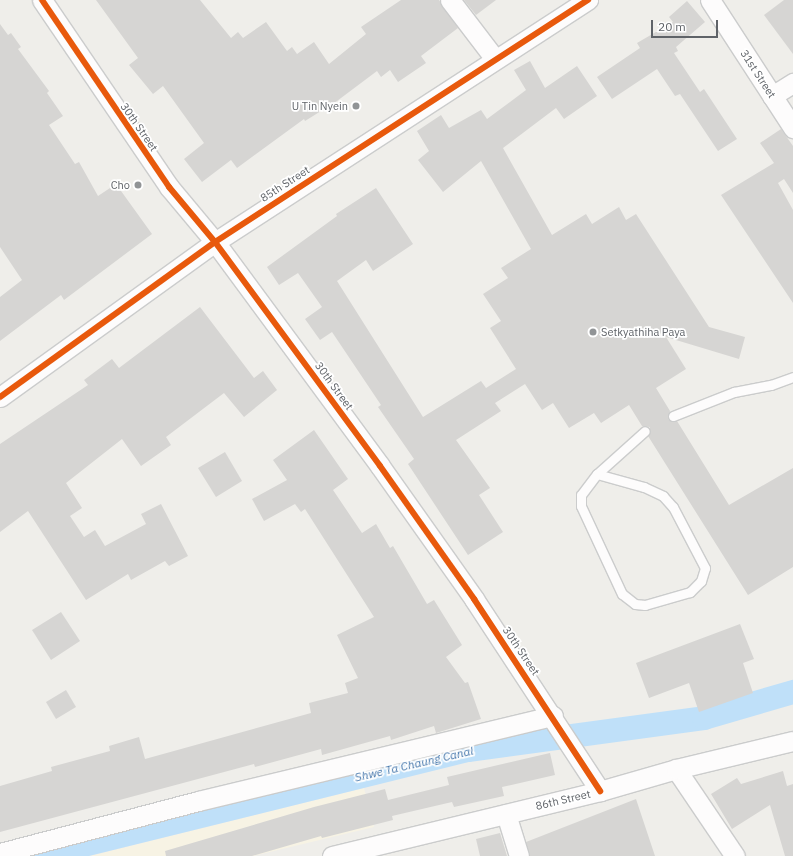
<!DOCTYPE html>
<style>
body{margin:0}
#map{position:relative;width:793px;height:856px;overflow:hidden;background:#efeeea;font-family:"IBM Plex Sans",sans-serif}
div>[style]{position:absolute}
[style*='--x']{left:calc(var(--x)*1px);top:calc(var(--y)*1px);width:calc(var(--w)*1px);rotate:calc(var(--a)*1deg)}
.commercial>*{inset:0;background:#f7f3e4}
.canal>*{height:24px;margin:-12px;padding:0 12px;transform-origin:12px;border-radius:12px;background:#bfe0f9}
.building>*{inset:0;background:#d6d5d3}
.roads{filter:drop-shadow(1px 0 #cbcccc) drop-shadow(-1px 0 #cbcccc) drop-shadow(0 1px #cbcccc) drop-shadow(0 -1px #cbcccc)}
.lane>*{height:9px;margin:-4.5px;padding:0 4.5px;transform-origin:4.5px;border-radius:4.5px;background:#fdfcfc}
.street>*{height:19px;margin:-9.5px;padding:0 9.5px;transform-origin:9.5px;border-radius:9.5px;background:#fdfcfc}
.cycleway>*{height:6px;margin:-3px;padding:0 3px;transform-origin:3px;border-radius:3px;background:#e8590c}
.dots>*{width:11px;height:11px;translate:-50% -50%;box-sizing:border-box;border:2px solid #fff;border-radius:50%}
span{translate:-50% -50%;white-space:nowrap;text-align:center;line-height:1.15;-webkit-text-stroke:3.5px #fff;paint-order:stroke}
.street-label{font-size:11px;color:#5f6368}
.poi-label{font-size:11px;color:#5f6368}
.right{translate:-100% -50%;text-align:right}
.left{translate:0 -50%;text-align:left}
.water-label{font-size:12px;color:#4174aa;font-style:italic}
.scale{position:absolute;left:651px;top:20px;width:67px;height:18px;box-sizing:border-box;border:2px solid #5f6368;border-top:0;padding-left:5px;font-size:12px;line-height:14px;white-space:nowrap;color:#5f6368;-webkit-text-stroke:3px #fff;paint-order:stroke}
</style>
<div id="map">
<div class="commercial">
<div style="clip-path:polygon(364px 788px,374px 827px,253px 856px,90px 856px)"></div>
</div>
<div class="canal">
<div style="--x:39;--y:856;--w:442;--a:-13.9"></div>
<div style="--x:468;--y:750;--w:238;--a:-7.7"></div>
<div style="--x:704;--y:718;--w:93;--a:-16.3"></div>
</div>
<div class="building">
<div style="clip-path:polygon(96px 0,200px 0,231px 38px,238px 32px,243px 38px,266px 22px,287px 51px,292px 47px,297px 54px,314px 42px,329px 64px,366px 34px,361px 27px,401px 0,439px 0,458px 28px,421px 56px,426px 63px,398px 82px,390px 70px,381px 77px,377px 71px,337px 101px,305px 121px,304px 119px,237px 168px,231px 160px,202px 182px,184px 159px,204px 143px,163px 86px,153px 94px,129px 65px,138px 58px)"></div>
<div style="clip-path:polygon(464px 0,496px 0,476px 15px)"></div>
<div style="clip-path:polygon(784px 0,793px 0,793px 54px,764px 15px)"></div>
<div style="clip-path:polygon(687px 1px,705px 22px,676px 47px,678px 51px,674px 53px,700px 92px,704px 89px,737px 139px,718px 151px,680px 94px,675px 96px,657px 69px,612px 99px,597px 77px,640px 48px,637px 43px,673px 22px,669px 17px)"></div>
<div style="clip-path:polygon(0 24px,8px 35px,11px 33px,21px 47px,18px 49px,49px 91px,47px 93px,63px 116px,49px 125px,75px 164px,79px 162px,98px 196px,116px 184px,152px 234px,64px 300px,61px 295px,0 341px,0 297px,22px 280px,0 247px)"></div>
<div style="clip-path:polygon(530px 61px,545px 88px,577px 66px,597px 96px,564px 119px,556px 108px,503px 148px,552px 235px,586px 214px,592px 224px,619px 207px,626px 220px,636px 214px,709px 327px,745px 337px,739px 359px,666px 337px,686px 369px,656px 388px,670px 411px,668px 419px,672px 422px,677px 421px,729px 505px,793px 468px,793px 567px,748px 595px,648px 436px,650px 427px,642px 426px,629px 405px,601px 423px,594px 413px,569px 428px,553px 403px,542px 410px,525px 384px,495px 403px,501px 411px,456px 440px,490px 488px,479px 495px,503px 532px,468px 555px,408px 464px,414px 459px,378px 407px,381px 405px,332px 332px,320px 340px,305px 319px,322px 307px,298px 273px,279px 285px,267px 267px,337px 216px,336px 214px,376px 188px,413px 244px,373px 271px,366px 260px,337px 281px,423px 417px,481px 381px,486px 388px,516px 369px,490px 328px,501px 321px,483px 294px,508px 278px,501px 268px,531px 249px,481px 161px,443px 192px,418px 160px,429px 151px,417px 131px,441px 115px,449px 128px,481px 110px,487px 119px,526px 90px,514px 70px)"></div>
<div style="clip-path:polygon(781px 129px,793px 146px,793px 193px,784px 179px,778px 183px,793px 210px,793px 303px,721px 195px,774px 163px,760px 143px)"></div>
<div style="clip-path:polygon(200px 307px,254px 378px,263px 371px,277px 390px,244px 417px,224px 393px,166px 437px,171px 445px,141px 466px,122px 439px,66px 483px,82px 508px,70px 516px,84px 537px,95px 530px,105px 546px,146px 524px,141px 514px,161px 504px,188px 556px,169px 566px,165px 561px,131px 580px,128px 574px,86px 600px,28px 511px,0 532px,0 444px,88px 385px,84px 380px,112px 359px,119px 368px)"></div>
<div style="clip-path:polygon(314px 430px,348px 479px,333px 490px,362px 533px,376px 524px,390px 548px,393px 546px,427px 604px,434px 600px,462px 645px,446px 657px,465px 683px,468px 682px,481px 719px,436px 733px,434px 726px,391px 740px,390px 736px,322px 755px,321px 749px,255px 767px,254px 764px,0 832px,0 786px,52px 771px,51px 767px,110px 751px,109px 746px,139px 737px,145px 759px,311px 713px,309px 703px,348px 693px,345px 683px,358px 678px,337px 635px,374px 617px,305px 509px,301px 512px,295px 504px,264px 521px,252px 499px,287px 480px,273px 460px)"></div>
<div style="clip-path:polygon(225px 452px,242px 481px,216px 497px,198px 468px)"></div>
<div style="clip-path:polygon(61px 612px,80px 641px,51px 660px,32px 630px)"></div>
<div style="clip-path:polygon(740px 624px,754px 659px,743px 663px,753px 693px,699px 712px,689px 683px,649px 698px,636px 663px)"></div>
<div style="clip-path:polygon(66px 690px,76px 707px,56px 719px,46px 702px)"></div>
<div style="clip-path:polygon(550px 753px,555px 775px,502px 787px,504px 796px,454px 807px,452px 802px,392px 816px,393px 820px,322px 838px,321px 836px,252px 856px,166px 856px,165px 851px,314px 807px,385px 789px,388px 800px,449px 785px,447px 777px)"></div>
<div style="clip-path:polygon(783px 771px,787px 786px,793px 784px,793px 856px,785px 856px,770px 805px,732px 829px,711px 794px,737px 778px,741px 784px)"></div>
<div style="clip-path:polygon(636px 799px,655px 856px,530px 856px,526px 842px)"></div>
<div style="clip-path:polygon(500px 833px,507px 856px,480px 856px,476px 839px)"></div>
</div>
<div class="roads">
<div class="lane">
<div style="--x:673;--y:416;--w:66;--a:-21.5"></div>
<div style="--x:734;--y:392;--w:38;--a:-11"></div>
<div style="--x:771;--y:385;--w:23;--a:-20"></div>
<div style="--x:597;--y:474;--w:49;--a:15.5"></div>
<div style="--x:644;--y:487;--w:21;--a:25"></div>
<div style="--x:663;--y:496;--w:15;--a:48"></div>
<div style="--x:673;--y:507;--w:69;--a:62.3"></div>
<div style="--x:705;--y:568;--w:14;--a:107"></div>
<div style="--x:701;--y:581;--w:16;--a:135"></div>
<div style="--x:690;--y:592;--w:47;--a:163.9"></div>
<div style="--x:645;--y:605;--w:10;--a:-174"></div>
<div style="--x:635;--y:604;--w:16;--a:-142"></div>
<div style="--x:622;--y:594;--w:97;--a:-115"></div>
<div style="--x:581;--y:506;--w:11;--a:-90"></div>
<div style="--x:581;--y:495;--w:26;--a:-53"></div>
<div style="--x:597;--y:474;--w:64;--a:-41.9"></div>
</div>
<div class="street">
<div style="--x:42;--y:0;--w:226;--a:55.8"></div>
<div style="--x:169;--y:187;--w:72;--a:50.1"></div>
<div style="--x:215;--y:242;--w:278;--a:53.6"></div>
<div style="--x:380;--y:466;--w:163;--a:54.7"></div>
<div style="--x:474;--y:599;--w:230;--a:56.7"></div>
<div style="--x:450;--y:0;--w:74;--a:52.7"></div>
<div style="--x:710;--y:0;--w:153;--a:57"></div>
<div style="--x:772;--y:96;--w:25;--a:-32"></div>
<div style="--x:0;--y:397;--w:265;--a:-35.8"></div>
<div style="--x:215;--y:242;--w:445;--a:-33"></div>
<div style="--x:676;--y:769;--w:105;--a:55.9"></div>
<div style="--x:506;--y:814;--w:44;--a:72.8"></div>
<div style="--x:0;--y:853;--w:205;--a:-14.7"></div>
<div style="--x:198;--y:801;--w:365;--a:-13.5"></div>
<div style="--x:332;--y:856;--w:276;--a:-13.6"></div>
<div style="--x:600;--y:791;--w:79;--a:-16.1"></div>
<div style="--x:676;--y:769;--w:120;--a:-13.5"></div>
</div>
</div>
<div class="cycleway">
<div style="--x:42;--y:0;--w:226;--a:55.8"></div>
<div style="--x:169;--y:187;--w:72;--a:50.1"></div>
<div style="--x:215;--y:242;--w:278;--a:53.6"></div>
<div style="--x:380;--y:466;--w:163;--a:54.7"></div>
<div style="--x:474;--y:599;--w:230;--a:56.7"></div>
<div style="--x:0;--y:397;--w:265;--a:-35.8"></div>
<div style="--x:215;--y:242;--w:445;--a:-33"></div>
</div>
<div class="dots">
<div style="left:356px;top:106px;background:#919496"></div>
<div style="left:138px;top:185px;background:#919496"></div>
<div style="left:593px;top:332px;background:#919496"></div>
</div>
<div class="street-label">
<span style="left:758px;top:74px;rotate:57deg">31st Street</span>
<span style="left:139px;top:127px;rotate:55deg">30th Street</span>
<span style="left:285px;top:184px;rotate:-33deg">85th Street</span>
<span style="left:334px;top:386px;rotate:54deg">30th Street</span>
<span style="left:521px;top:651px;rotate:56deg">30th Street</span>
<span style="left:563px;top:800px;rotate:-13deg">86th Street</span>
</div>
<div class="poi-label">
<span class="right" style="left:348px;top:106px">U Tin Nyein</span>
<span class="right" style="left:130px;top:185px">Cho</span>
<span class="left" style="left:601px;top:332px">Setkyathiha Paya</span>
</div>
<div class="water-label">
<span style="left:414px;top:764px;rotate:-13deg">Shwe Ta Chaung Canal</span>
</div>
<div class="scale">20 m</div>
</div>
